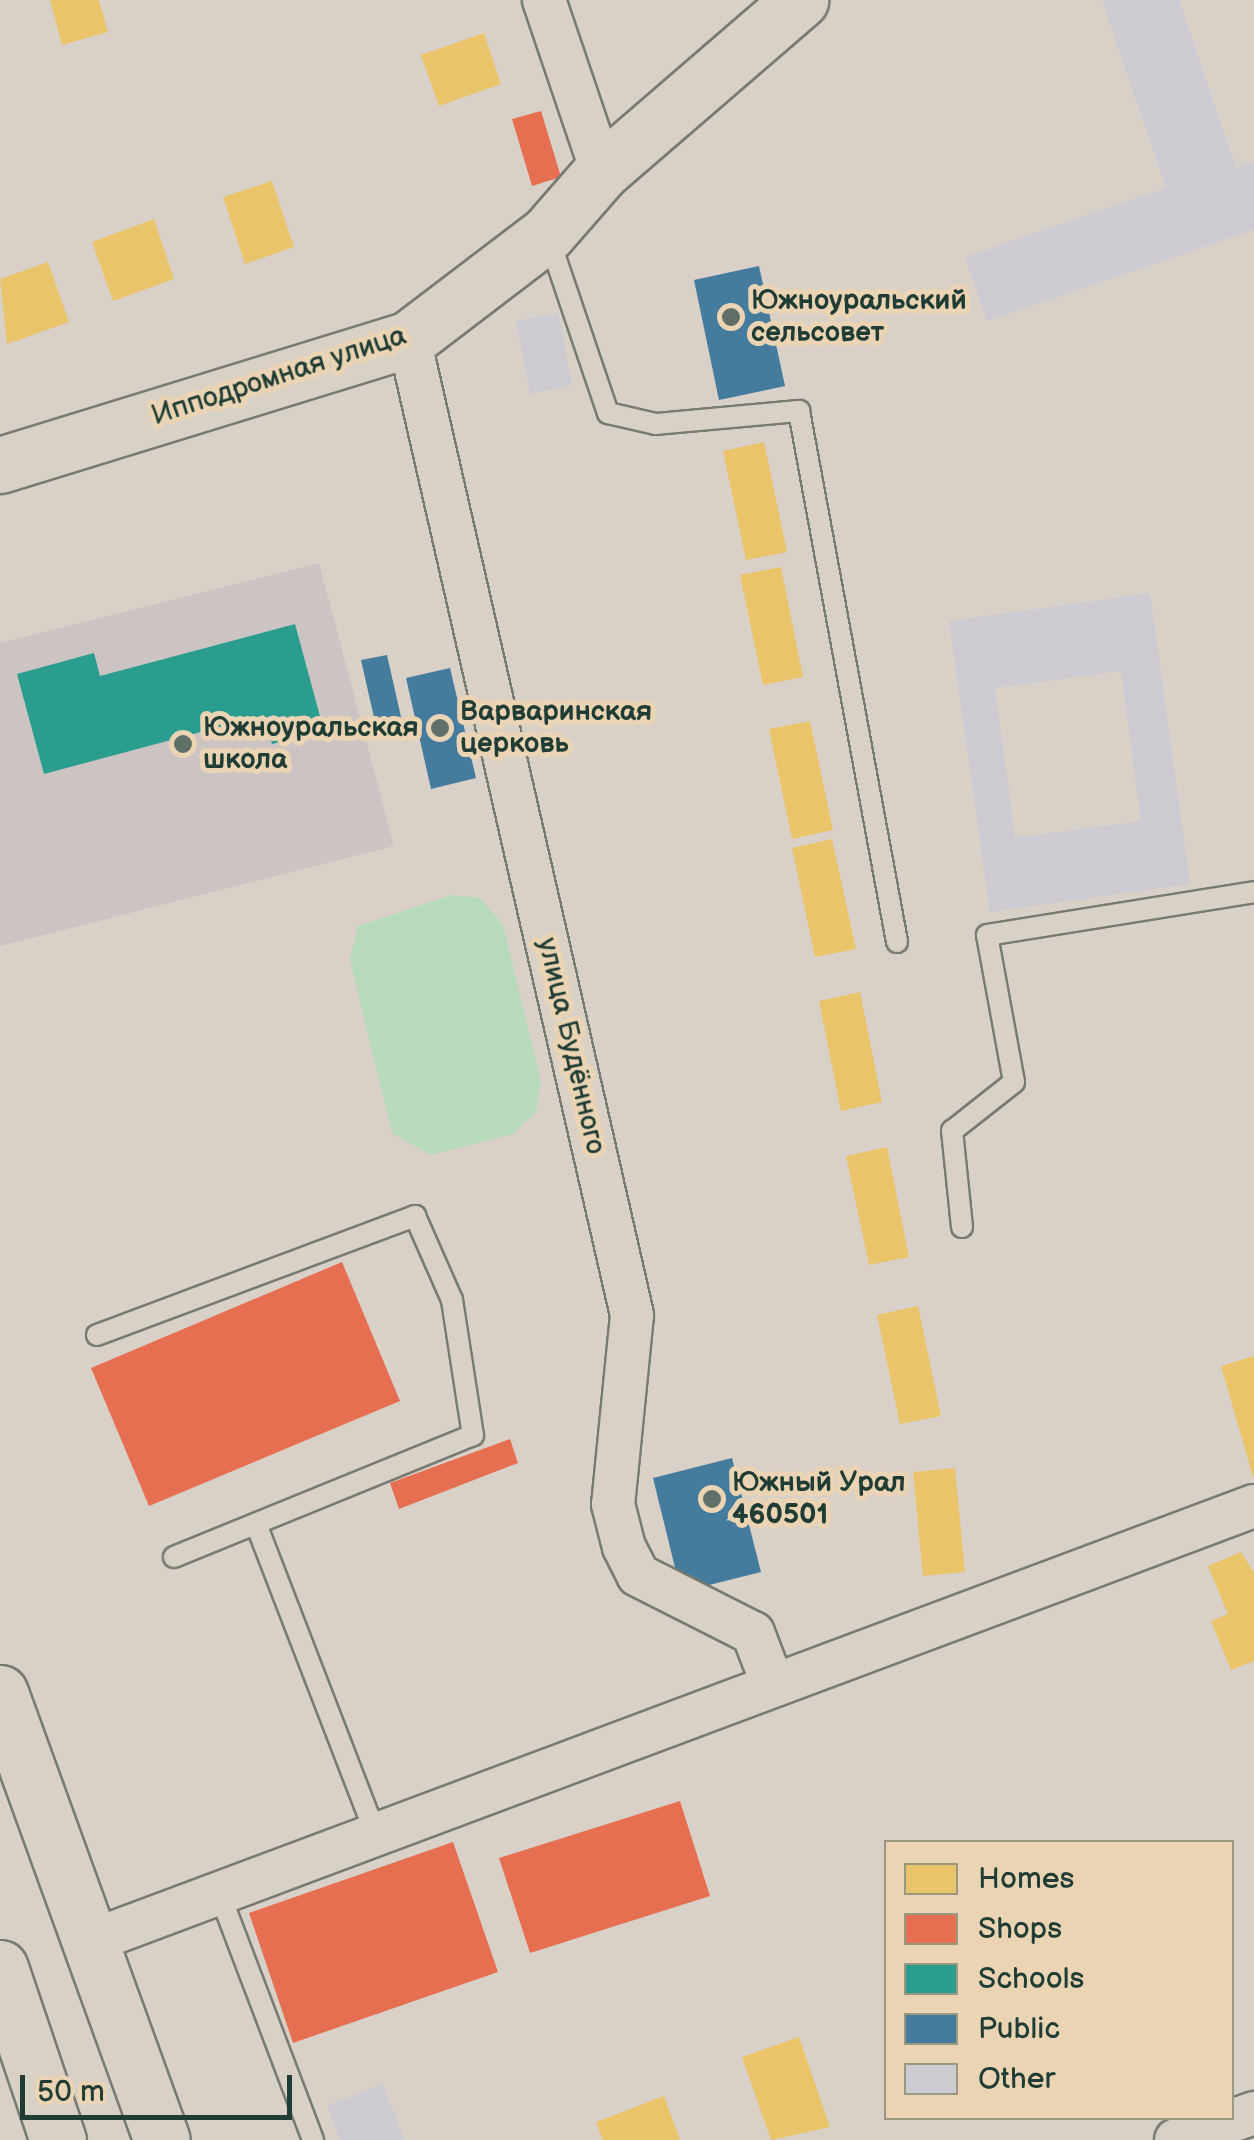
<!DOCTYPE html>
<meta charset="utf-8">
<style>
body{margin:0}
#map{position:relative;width:1254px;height:2140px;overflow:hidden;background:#d9d0c8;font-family:"Balsamiq Sans",sans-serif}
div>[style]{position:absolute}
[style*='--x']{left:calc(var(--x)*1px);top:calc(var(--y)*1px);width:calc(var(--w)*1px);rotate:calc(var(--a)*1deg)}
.built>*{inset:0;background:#cbc4c3}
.green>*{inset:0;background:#b7dabb}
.homes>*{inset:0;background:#e9c46a}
.shops>*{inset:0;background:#e76f51}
.schools>*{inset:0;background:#2a9d8f}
.public>*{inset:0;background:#457b9d}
.building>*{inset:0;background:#cdcbd1}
.roads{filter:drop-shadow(2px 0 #787a74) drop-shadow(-2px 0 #787a74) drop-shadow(0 2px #787a74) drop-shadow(0 -2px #787a74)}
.lane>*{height:20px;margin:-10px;padding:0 10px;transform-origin:10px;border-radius:10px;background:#d9d1c6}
.street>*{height:42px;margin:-21px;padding:0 21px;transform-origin:21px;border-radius:21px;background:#d9d1c6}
.secondary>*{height:55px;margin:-27.5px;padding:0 27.5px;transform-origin:27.5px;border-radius:27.5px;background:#d9d1c6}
.highway>*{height:55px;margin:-27.5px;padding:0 27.5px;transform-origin:27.5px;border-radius:27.5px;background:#d9d1c6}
.dots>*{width:28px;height:28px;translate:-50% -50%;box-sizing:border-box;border:5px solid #ebd4b4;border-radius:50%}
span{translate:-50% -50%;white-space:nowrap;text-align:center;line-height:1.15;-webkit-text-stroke:10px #ebd4b4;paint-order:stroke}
.poi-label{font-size:28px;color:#1f3d34;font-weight:700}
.left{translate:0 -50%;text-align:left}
.street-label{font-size:28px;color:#1f3d34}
.legend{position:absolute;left:884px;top:1840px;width:350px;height:280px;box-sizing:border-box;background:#ebd4b4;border:2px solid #999881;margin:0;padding:12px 18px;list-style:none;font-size:30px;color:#1f3d34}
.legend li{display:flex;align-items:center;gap:20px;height:50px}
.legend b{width:50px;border:2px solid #999881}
.scale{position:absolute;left:20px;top:2075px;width:272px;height:45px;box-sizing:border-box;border:5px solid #1f3d34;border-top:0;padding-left:12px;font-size:30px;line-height:35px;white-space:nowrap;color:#1f3d34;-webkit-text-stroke:8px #ebd4b4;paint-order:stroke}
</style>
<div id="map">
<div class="built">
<div style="clip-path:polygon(319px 563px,394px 846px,0 946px,0 643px)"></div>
</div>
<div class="green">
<div style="clip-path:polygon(451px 895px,480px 898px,503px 925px,541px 1082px,536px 1112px,513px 1134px,431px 1155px,392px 1133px,350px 960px,358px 926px)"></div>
</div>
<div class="homes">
<div style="clip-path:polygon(50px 0,99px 0,108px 32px,62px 45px)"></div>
<div style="clip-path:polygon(484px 33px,501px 84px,439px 106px,421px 55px)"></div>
<div style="clip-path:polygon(272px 181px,294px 247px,245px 264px,223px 197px)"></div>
<div style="clip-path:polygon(154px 219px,174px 279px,113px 301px,92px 242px)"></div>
<div style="clip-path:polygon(48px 262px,69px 322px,7px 344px,0 279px)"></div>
<div style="clip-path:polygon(764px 442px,787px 552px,746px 560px,723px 451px)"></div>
<div style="clip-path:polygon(781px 567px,803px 677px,763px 685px,740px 575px)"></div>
<div style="clip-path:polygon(810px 721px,833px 830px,792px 839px,769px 729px)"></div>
<div style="clip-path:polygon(832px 839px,856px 949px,815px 957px,792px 848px)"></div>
<div style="clip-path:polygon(860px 992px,882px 1102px,841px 1111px,819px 1001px)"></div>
<div style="clip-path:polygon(887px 1147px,909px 1257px,869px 1265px,846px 1156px)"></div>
<div style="clip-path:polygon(918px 1306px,941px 1416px,900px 1424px,877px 1315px)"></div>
<div style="clip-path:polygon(1254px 1356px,1254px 1477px,1253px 1477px,1221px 1366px)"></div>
<div style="clip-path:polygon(955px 1468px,965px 1572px,923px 1576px,913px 1472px)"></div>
<div style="clip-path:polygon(1241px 1552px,1254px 1573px,1254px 1661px,1231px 1670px,1211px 1621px,1228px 1614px,1208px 1566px)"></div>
<div style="clip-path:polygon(799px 2037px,830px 2127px,771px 2140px,742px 2057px)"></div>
<div style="clip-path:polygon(664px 2096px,680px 2140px,603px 2140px,596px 2122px)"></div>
</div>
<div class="shops">
<div style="clip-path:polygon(541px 111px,561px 177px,532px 186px,512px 119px)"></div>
<div style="clip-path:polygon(342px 1262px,400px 1401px,149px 1506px,91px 1368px)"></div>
<div style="clip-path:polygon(510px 1439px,518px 1463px,399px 1509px,390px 1483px)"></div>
<div style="clip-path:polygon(680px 1801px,710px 1896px,530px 1953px,499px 1858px)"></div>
<div style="clip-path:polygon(453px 1842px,498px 1972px,293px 2043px,249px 1913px)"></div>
</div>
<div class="schools">
<div style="clip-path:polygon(295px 624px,324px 731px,272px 744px,264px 715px,44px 774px,17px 674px,94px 653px,100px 676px)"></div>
</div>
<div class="public">
<div style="clip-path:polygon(759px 266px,785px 386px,719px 400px,694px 280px)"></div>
<div style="clip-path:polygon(387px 655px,401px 717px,375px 722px,361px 660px)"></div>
<div style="clip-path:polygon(450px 668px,476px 778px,431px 789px,406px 678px)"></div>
<div style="clip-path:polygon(732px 1458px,761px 1572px,681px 1592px,653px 1478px)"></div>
</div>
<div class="building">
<div style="clip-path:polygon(1102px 0,1179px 0,1236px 168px,1254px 162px,1254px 230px,987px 321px,965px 257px,1166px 188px)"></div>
<div style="clip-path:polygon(558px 313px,572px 385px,530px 394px,516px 321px)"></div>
<div style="clip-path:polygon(evenodd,1150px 593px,1190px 884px,990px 912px,949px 621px,1150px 593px,1121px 671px,1141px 821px,1015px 838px,995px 688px,1121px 671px)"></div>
<div style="clip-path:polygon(383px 2084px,404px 2140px,340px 2140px,327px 2106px)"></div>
</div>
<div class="roads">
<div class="lane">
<div style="--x:548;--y:236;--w:187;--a:71.3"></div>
<div style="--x:608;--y:413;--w:49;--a:12.9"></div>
<div style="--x:656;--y:424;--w:144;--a:-5.2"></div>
<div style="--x:799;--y:411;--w:540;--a:79.54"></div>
<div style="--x:962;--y:1227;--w:97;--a:-95.9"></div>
<div style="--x:952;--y:1131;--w:79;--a:-38.3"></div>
<div style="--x:1014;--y:1082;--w:149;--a:-100.4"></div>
<div style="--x:987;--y:935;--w:270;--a:-9.1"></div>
<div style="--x:97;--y:1335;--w:340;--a:-20.5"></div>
<div style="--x:415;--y:1216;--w:92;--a:66.2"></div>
<div style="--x:452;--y:1300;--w:137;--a:81.2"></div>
<div style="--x:473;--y:1435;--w:323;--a:157.8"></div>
<div style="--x:256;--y:1524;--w:333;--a:68.9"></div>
<div style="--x:220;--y:1895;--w:262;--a:69.2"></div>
</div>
<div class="street">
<div style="--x:544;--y:0;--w:181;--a:71.3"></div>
<div style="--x:409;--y:339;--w:1001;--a:77.13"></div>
<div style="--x:632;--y:1315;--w:190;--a:95.7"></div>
<div style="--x:613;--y:1504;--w:44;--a:75.7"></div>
<div style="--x:624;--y:1547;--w:31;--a:63"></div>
<div style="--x:638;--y:1575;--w:129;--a:26.8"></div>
<div style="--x:753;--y:1633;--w:56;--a:69"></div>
<div style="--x:89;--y:1942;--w:1244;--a:-20.52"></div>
<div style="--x:1176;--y:2140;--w:83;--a:-19.1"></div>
</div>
<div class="secondary">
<div style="--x:0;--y:465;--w:428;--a:-17.1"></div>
<div style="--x:409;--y:339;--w:173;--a:-37.3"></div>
<div style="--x:547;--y:234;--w:84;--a:-48.9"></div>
<div style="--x:602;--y:171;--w:262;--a:-40.8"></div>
</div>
<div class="highway">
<div style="--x:0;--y:1693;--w:475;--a:70.1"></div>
<div style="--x:0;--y:1968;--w:182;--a:71.4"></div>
</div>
</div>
<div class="dots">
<div style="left:731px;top:317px;background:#607068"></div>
<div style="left:440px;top:728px;background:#607068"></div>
<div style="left:183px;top:744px;background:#607068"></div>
<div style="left:712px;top:1499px;background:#607068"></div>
</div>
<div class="poi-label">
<span class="left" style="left:751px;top:317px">Южноуральский<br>сельсовет</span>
<span class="left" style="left:460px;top:728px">Варваринская<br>церковь</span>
<span class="left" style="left:203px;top:744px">Южноуральская<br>школа</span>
<span class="left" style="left:732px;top:1499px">Южный Урал<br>460501</span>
</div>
<div class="street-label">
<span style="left:279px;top:376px;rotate:-18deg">Ипподромная улица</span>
<span style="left:571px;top:1046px;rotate:77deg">улица Будённого</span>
</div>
<ul class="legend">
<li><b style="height:28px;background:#e9c46a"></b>Homes</li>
<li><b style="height:28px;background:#e76f51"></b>Shops</li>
<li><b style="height:28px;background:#2a9d8f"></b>Schools</li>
<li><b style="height:28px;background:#457b9d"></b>Public</li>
<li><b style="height:28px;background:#cdcbd1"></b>Other</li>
</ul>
<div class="scale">50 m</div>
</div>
